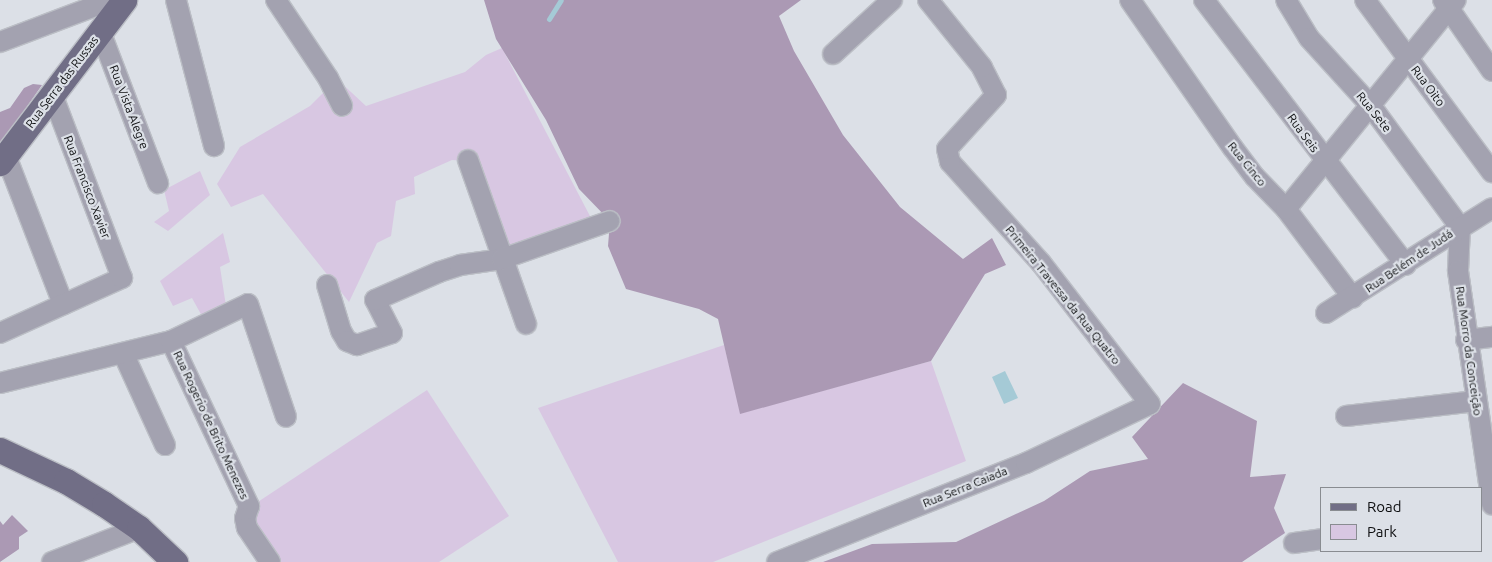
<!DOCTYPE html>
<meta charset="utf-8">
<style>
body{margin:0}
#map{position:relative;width:1492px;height:562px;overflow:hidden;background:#dce0e7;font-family:Ubuntu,sans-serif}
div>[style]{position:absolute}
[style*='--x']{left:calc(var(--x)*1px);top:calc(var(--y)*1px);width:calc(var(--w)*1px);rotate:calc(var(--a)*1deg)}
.green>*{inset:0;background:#d8c7e2}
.forest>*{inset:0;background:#ab99b4}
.water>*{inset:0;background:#a5cad6}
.stream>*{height:5px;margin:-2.5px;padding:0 2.5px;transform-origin:2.5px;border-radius:2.5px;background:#a5cad6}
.roads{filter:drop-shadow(1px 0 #bbbec5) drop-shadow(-1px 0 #bbbec5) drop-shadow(0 1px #bbbec5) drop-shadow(0 -1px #bbbec5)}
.minor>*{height:20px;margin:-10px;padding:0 10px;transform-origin:10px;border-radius:10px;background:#a3a2b0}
.major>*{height:25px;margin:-12.5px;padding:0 12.5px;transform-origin:12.5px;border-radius:12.5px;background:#716e86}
span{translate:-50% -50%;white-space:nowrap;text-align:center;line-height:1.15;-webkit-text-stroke:4.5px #dce0e7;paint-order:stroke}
.street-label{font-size:12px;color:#0d0e10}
.legend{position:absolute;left:1320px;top:487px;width:162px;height:65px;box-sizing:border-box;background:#dce0e7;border:1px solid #898c91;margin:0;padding:6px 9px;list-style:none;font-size:15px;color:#0d0e10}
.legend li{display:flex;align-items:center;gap:10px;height:25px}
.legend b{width:25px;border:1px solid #898c91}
</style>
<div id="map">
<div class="green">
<div style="clip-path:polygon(502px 48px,591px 218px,499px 253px,468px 161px,452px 160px,414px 177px,415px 194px,396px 201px,391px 236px,377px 243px,349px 302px,263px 194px,231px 207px,217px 184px,240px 147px,310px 106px,337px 79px,366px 106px,465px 72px,486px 55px)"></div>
<div style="clip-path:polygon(200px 171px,210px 195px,168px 231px,154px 222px,169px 211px,164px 190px)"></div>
<div style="clip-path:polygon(223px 233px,230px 262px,220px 267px,226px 306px,203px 318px,192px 298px,173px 306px,160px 281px)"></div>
<div style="clip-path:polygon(724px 345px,741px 413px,931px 361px,966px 461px,713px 562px,618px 562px,538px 408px)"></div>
<div style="clip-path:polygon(427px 390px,509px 516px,439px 562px,277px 562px,244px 511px)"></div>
</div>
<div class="forest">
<div style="clip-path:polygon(484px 0,801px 0,779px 16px,794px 51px,843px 135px,900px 207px,963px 259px,992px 238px,1006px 265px,985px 274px,931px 361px,740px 414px,718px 319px,699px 309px,626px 289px,608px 246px,610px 221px,579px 189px,546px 120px,496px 39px)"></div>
<div style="clip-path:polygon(33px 84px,42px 85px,0 145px,0 112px,10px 108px,24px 88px)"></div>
<div style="clip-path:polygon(1183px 383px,1257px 421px,1250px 477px,1286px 474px,1274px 508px,1285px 533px,1242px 562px,823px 562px,872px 544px,956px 542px,1044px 501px,1090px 471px,1148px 459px,1132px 437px)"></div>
<div style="clip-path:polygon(12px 515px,28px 531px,19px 537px,19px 549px,0 562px,0 521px,3px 525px)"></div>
</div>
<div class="water">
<div style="clip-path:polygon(1005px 371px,1018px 398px,1004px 404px,992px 377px)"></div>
</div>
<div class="stream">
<div style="--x:549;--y:19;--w:22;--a:-58"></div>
</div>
<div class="roads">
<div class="minor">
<div style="--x:176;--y:0;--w:151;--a:75.4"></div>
<div style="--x:276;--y:0;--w:94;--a:56.3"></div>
<div style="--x:328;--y:78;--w:31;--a:63"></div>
<div style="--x:1130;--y:0;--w:180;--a:55.2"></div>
<div style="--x:1233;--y:148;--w:36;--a:53"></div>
<div style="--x:1255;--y:177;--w:45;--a:45.9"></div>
<div style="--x:1286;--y:209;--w:111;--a:53"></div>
<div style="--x:1204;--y:0;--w:333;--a:52.7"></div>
<div style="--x:1286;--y:0;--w:44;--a:58.8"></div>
<div style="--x:1309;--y:38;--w:92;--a:47.6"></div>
<div style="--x:1371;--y:106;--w:150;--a:53.7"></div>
<div style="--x:1365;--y:0;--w:214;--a:53.6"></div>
<div style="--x:1443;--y:0;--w:86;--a:55.4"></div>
<div style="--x:100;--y:31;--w:163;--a:69.1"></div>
<div style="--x:0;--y:42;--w:119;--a:-20.7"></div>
<div style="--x:833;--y:54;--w:80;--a:-42.5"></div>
<div style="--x:6;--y:156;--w:159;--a:68.9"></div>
<div style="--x:468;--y:160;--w:174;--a:70.5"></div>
<div style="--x:1286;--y:209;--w:269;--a:-50.9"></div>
<div style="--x:1460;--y:227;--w:44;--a:92.6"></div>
<div style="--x:1458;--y:271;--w:236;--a:81.7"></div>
<div style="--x:327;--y:285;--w:48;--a:73.1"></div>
<div style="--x:341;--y:331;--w:12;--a:59"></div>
<div style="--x:347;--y:341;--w:11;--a:22"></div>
<div style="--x:357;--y:345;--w:37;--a:-19"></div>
<div style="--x:392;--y:333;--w:37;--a:-117"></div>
<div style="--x:375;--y:300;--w:70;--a:-23.6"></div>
<div style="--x:439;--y:272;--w:22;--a:-18"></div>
<div style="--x:460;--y:265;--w:42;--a:-8.1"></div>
<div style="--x:502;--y:259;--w:114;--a:-19.4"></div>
<div style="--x:1326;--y:313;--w:196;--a:-32.3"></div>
<div style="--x:0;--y:333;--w:134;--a:-24.3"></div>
<div style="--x:122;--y:278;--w:195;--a:-110.8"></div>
<div style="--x:1466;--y:340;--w:26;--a:-7"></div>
<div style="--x:171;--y:341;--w:183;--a:64.7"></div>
<div style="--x:249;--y:506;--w:13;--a:108"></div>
<div style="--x:245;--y:518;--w:10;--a:79"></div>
<div style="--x:247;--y:528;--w:41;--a:55.9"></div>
<div style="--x:124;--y:355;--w:99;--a:65.5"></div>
<div style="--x:0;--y:383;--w:176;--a:-13.8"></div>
<div style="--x:171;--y:341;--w:85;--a:-25.7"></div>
<div style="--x:248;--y:304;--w:119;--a:71.4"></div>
<div style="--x:1346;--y:416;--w:131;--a:-6.6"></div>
<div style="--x:1294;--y:543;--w:27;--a:-8"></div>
<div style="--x:52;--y:562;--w:93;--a:-21.3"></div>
<div style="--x:777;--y:562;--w:268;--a:-21.7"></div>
<div style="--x:1026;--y:463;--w:137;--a:-25.4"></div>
<div style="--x:1150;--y:404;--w:178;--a:-127.7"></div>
<div style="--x:1041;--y:263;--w:136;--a:-132"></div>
<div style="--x:950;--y:162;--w:13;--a:-103"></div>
<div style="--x:947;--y:149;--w:73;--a:-47.8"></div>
<div style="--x:996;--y:95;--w:31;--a:-117"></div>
<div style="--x:982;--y:67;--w:86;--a:-128.9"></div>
</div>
<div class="major">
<div style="--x:0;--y:163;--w:205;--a:-52.7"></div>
<div style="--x:0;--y:450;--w:73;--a:25.2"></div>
<div style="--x:66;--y:481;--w:44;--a:31.2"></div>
<div style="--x:104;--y:504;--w:42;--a:34.4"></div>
<div style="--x:139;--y:528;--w:50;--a:43.4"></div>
</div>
</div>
<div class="street-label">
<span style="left:62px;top:82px;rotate:-53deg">Rua Serra das Russas</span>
<span style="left:1428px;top:86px;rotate:53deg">Rua Oito</span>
<span style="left:129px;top:107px;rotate:69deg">Rua Vista Alegre</span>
<span style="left:1374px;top:112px;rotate:51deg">Rua Sete</span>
<span style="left:1303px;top:133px;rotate:54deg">Rua Seis</span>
<span style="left:1247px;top:164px;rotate:51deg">Rua Cinco</span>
<span style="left:87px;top:187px;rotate:69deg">Rua Francisco Xavier</span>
<span style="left:1409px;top:261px;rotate:-34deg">Rua Belém de Judá</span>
<span style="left:1063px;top:295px;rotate:51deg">Primeira Travessa da Rua Quatro</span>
<span style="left:1469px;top:351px;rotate:82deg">Rua Morro da Conceição</span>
<span style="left:211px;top:425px;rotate:65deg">Rua Rogerio de Brito Menezes</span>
<span style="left:965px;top:487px;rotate:-22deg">Rua Serra Caiada</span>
</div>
<ul class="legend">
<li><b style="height:6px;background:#716e86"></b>Road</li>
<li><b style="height:14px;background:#d8c7e2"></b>Park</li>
</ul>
</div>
